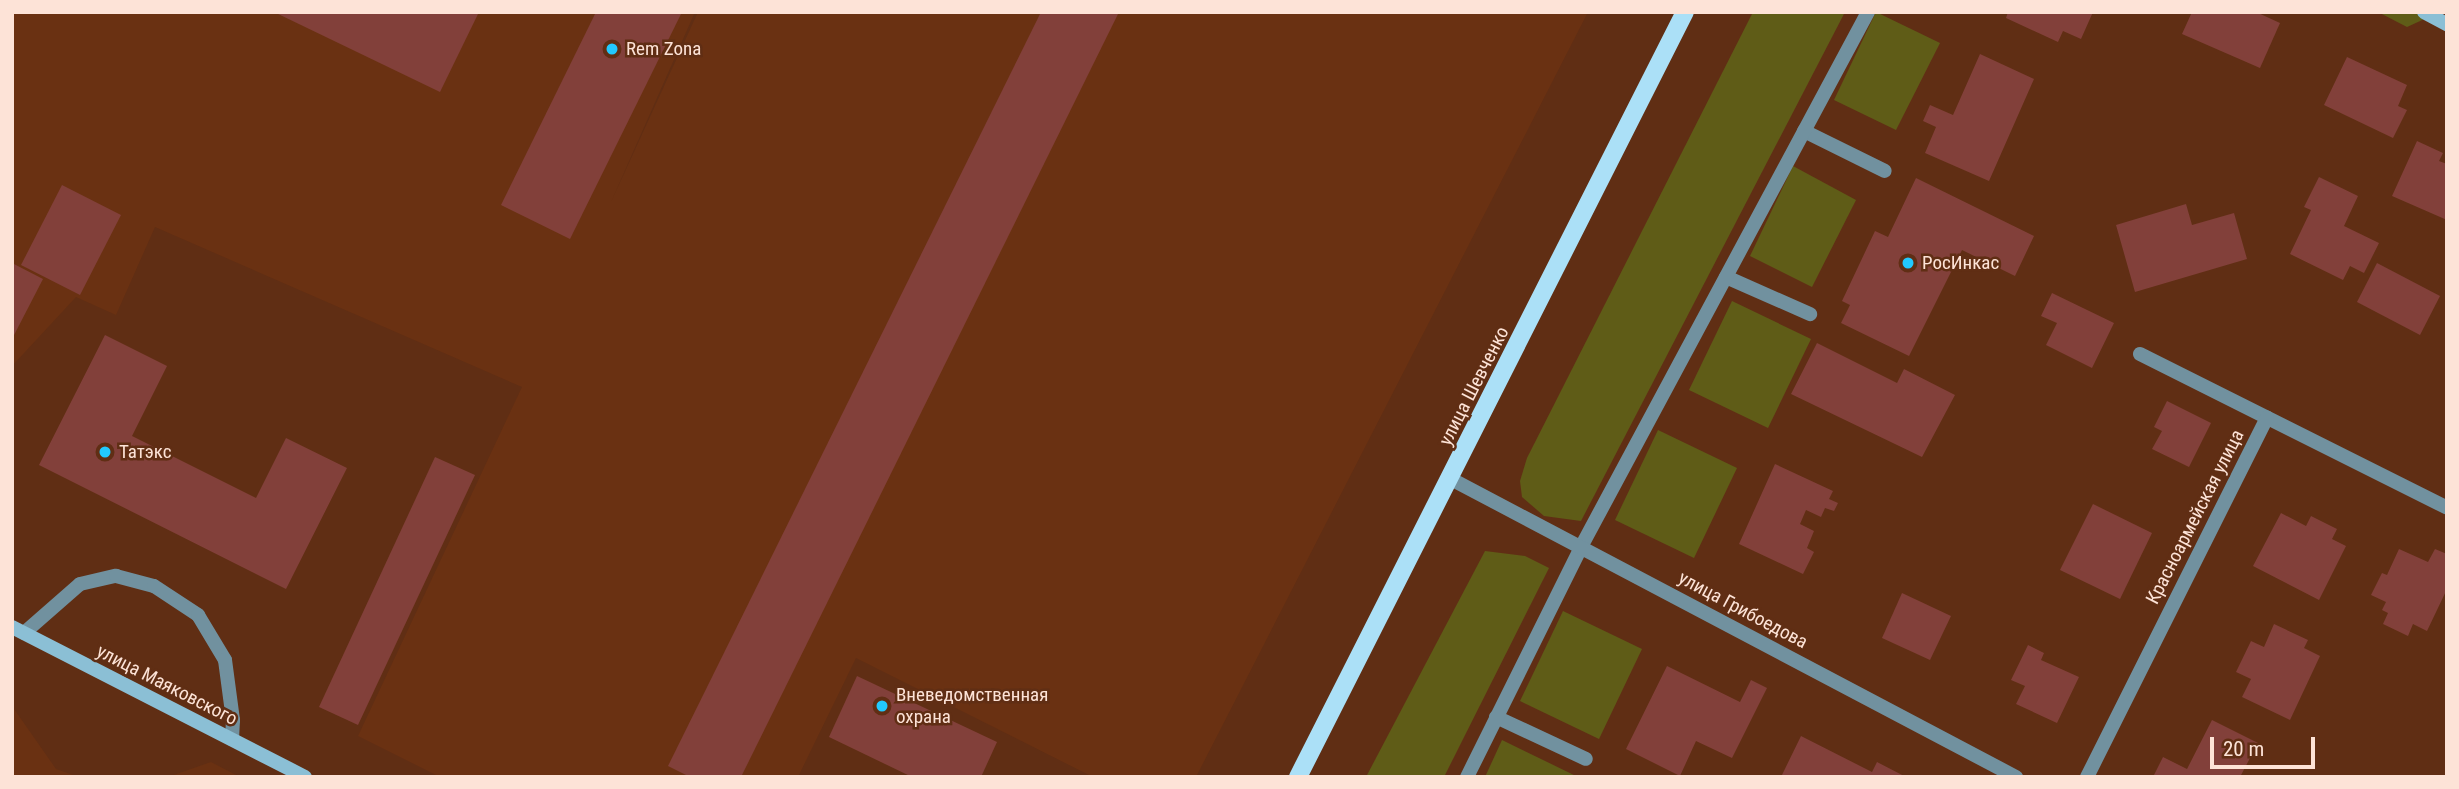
<!DOCTYPE html>
<meta charset="utf-8">
<style>
body{margin:0}
#map{position:relative;width:2459px;height:789px;overflow:hidden;background:#602e14;font-family:"Roboto Condensed",sans-serif}
div>[style]{position:absolute}
[style*='--x']{left:calc(var(--x)*1px);top:calc(var(--y)*1px);width:calc(var(--w)*1px);rotate:calc(var(--a)*1deg)}
.built>*{inset:0;background:#6a3112}
.green>*{inset:0;background:#5f5c17}
.building>*{inset:0;background:#82403a}
.lane>*{height:14px;margin:-7px;padding:0 7px;transform-origin:7px;border-radius:7px;background:#71919f}
.street>*{height:14px;margin:-7px;padding:0 7px;transform-origin:7px;border-radius:7px;background:#71919f}
.secondary>*{height:14px;margin:-7px;padding:0 7px;transform-origin:7px;border-radius:7px;background:#8bbfd5}
.primary>*{height:18px;margin:-9px;padding:0 9px;transform-origin:9px;border-radius:9px;background:#abe0f7}
.dots>*{width:19px;height:19px;translate:-50% -50%;box-sizing:border-box;border:4px solid #602e14;border-radius:50%}
span{translate:-50% -50%;white-space:nowrap;text-align:center;line-height:1.15;-webkit-text-stroke:5px #602e14;paint-order:stroke}
.poi-label{font-size:19px;color:#fde3d7}
.left{translate:0 -50%;text-align:left}
.street-label{font-size:19px;color:#fde3d7}
.frame{position:absolute;inset:0;border:14px solid #fde3d7;pointer-events:none}
.scale{position:absolute;left:2210px;top:737px;width:105px;height:32px;box-sizing:border-box;border:4px solid #fde3d7;border-top:0;padding-left:9px;font-size:21px;line-height:24px;white-space:nowrap;color:#fde3d7;-webkit-text-stroke:5px #602e14;paint-order:stroke}
</style>
<div id="map">
<div class="built">
<div style="clip-path:polygon(12px 12px,695px 12px,611px 202px,698px 12px,1588px 12px,1196px 777px,1093px 777px,856px 658px,798px 777px,440px 777px,358px 736px,522px 387px,155px 227px,116px 315px,76px 297px,12px 366px)"></div>
<div style="clip-path:polygon(12px 706px,56px 769px,79px 777px,12px 777px)"></div>
<div style="clip-path:polygon(211px 762px,240px 777px,168px 777px)"></div>
</div>
<div class="green">
<div style="clip-path:polygon(1753px 12px,1845px 12px,1581px 521px,1544px 516px,1522px 497px,1520px 481px,1527px 458px)"></div>
<div style="clip-path:polygon(1876px 12px,1940px 43px,1896px 130px,1834px 100px)"></div>
<div style="clip-path:polygon(2378px 12px,2424px 12px,2431px 16px,2407px 27px)"></div>
<div style="clip-path:polygon(1793px 166px,1856px 200px,1812px 287px,1750px 256px)"></div>
<div style="clip-path:polygon(1732px 301px,1811px 339px,1768px 428px,1689px 390px)"></div>
<div style="clip-path:polygon(1658px 430px,1737px 468px,1694px 558px,1615px 520px)"></div>
<div style="clip-path:polygon(1485px 551px,1525px 556px,1549px 568px,1444px 777px,1366px 777px)"></div>
<div style="clip-path:polygon(1563px 611px,1642px 649px,1599px 739px,1520px 701px)"></div>
<div style="clip-path:polygon(1502px 740px,1578px 777px,1485px 777px)"></div>
</div>
<div class="building">
<div style="clip-path:polygon(274px 12px,474px 12px,478px 14px,440px 92px)"></div>
<div style="clip-path:polygon(596px 12px,682px 12px,570px 239px,501px 205px)"></div>
<div style="clip-path:polygon(1041px 12px,1119px 12px,741px 777px,690px 777px,668px 766px)"></div>
<div style="clip-path:polygon(2008px 12px,2093px 12px,2081px 39px,2063px 31px,2058px 42px,2006px 18px)"></div>
<div style="clip-path:polygon(2192px 12px,2256px 12px,2280px 23px,2260px 68px,2182px 34px)"></div>
<div style="clip-path:polygon(1980px 54px,2034px 79px,1989px 181px,1925px 153px,1936px 127px,1923px 121px,1930px 105px,1953px 115px)"></div>
<div style="clip-path:polygon(2347px 57px,2407px 85px,2398px 106px,2407px 110px,2393px 138px,2324px 105px)"></div>
<div style="clip-path:polygon(2417px 141px,2443px 153px,2439px 161px,2447px 164px,2447px 220px,2392px 196px)"></div>
<div style="clip-path:polygon(2319px 177px,2358px 196px,2344px 226px,2379px 243px,2364px 273px,2350px 266px,2343px 280px,2290px 254px,2311px 210px,2304px 207px)"></div>
<div style="clip-path:polygon(1916px 178px,2034px 236px,2015px 276px,1962px 250px,1909px 356px,1841px 323px,1850px 305px,1842px 301px,1875px 231px,1888px 237px)"></div>
<div style="clip-path:polygon(62px 185px,121px 215px,80px 295px,21px 265px)"></div>
<div style="clip-path:polygon(2186px 204px,2192px 225px,2234px 213px,2247px 259px,2135px 292px,2116px 225px)"></div>
<div style="clip-path:polygon(12px 263px,43px 279px,12px 339px)"></div>
<div style="clip-path:polygon(2377px 263px,2440px 296px,2420px 335px,2357px 302px)"></div>
<div style="clip-path:polygon(2052px 293px,2114px 323px,2092px 368px,2046px 345px,2057px 323px,2041px 316px)"></div>
<div style="clip-path:polygon(105px 335px,167px 366px,132px 436px,256px 498px,286px 438px,347px 468px,286px 589px,39px 465px)"></div>
<div style="clip-path:polygon(1817px 343px,1897px 383px,1904px 369px,1955px 395px,1922px 457px,1791px 394px)"></div>
<div style="clip-path:polygon(2167px 401px,2211px 423px,2189px 467px,2152px 449px,2162px 431px,2154px 427px)"></div>
<div style="clip-path:polygon(435px 457px,475px 475px,358px 725px,319px 707px)"></div>
<div style="clip-path:polygon(1775px 464px,1833px 491px,1829px 499px,1838px 503px,1834px 511px,1825px 508px,1821px 517px,1806px 510px,1800px 524px,1814px 531px,1807px 548px,1814px 552px,1803px 574px,1739px 544px)"></div>
<div style="clip-path:polygon(2093px 504px,2152px 533px,2120px 599px,2060px 570px)"></div>
<div style="clip-path:polygon(2281px 513px,2306px 526px,2311px 516px,2337px 529px,2332px 539px,2346px 546px,2319px 600px,2253px 566px)"></div>
<div style="clip-path:polygon(2399px 549px,2428px 562px,2435px 549px,2447px 554px,2447px 589px,2427px 631px,2413px 624px,2408px 636px,2383px 624px,2388px 613px,2382px 610px,2386px 602px,2371px 595px,2382px 573px,2387px 575px)"></div>
<div style="clip-path:polygon(1902px 593px,1951px 616px,1930px 660px,1882px 638px)"></div>
<div style="clip-path:polygon(2274px 624px,2308px 640px,2304px 648px,2320px 656px,2290px 720px,2242px 697px,2251px 679px,2236px 672px,2251px 641px,2264px 647px)"></div>
<div style="clip-path:polygon(2028px 645px,2044px 653px,2041px 660px,2079px 677px,2057px 723px,2016px 704px,2025px 686px,2011px 680px)"></div>
<div style="clip-path:polygon(1667px 666px,1740px 702px,1751px 680px,1767px 688px,1732px 758px,1696px 741px,1680px 776px,1626px 749px)"></div>
<div style="clip-path:polygon(857px 676px,997px 742px,981px 777px,912px 777px,829px 737px)"></div>
<div style="clip-path:polygon(2212px 720px,2258px 743px,2240px 777px,2153px 777px,2163px 757px,2187px 769px)"></div>
<div style="clip-path:polygon(1801px 736px,1872px 772px,1877px 762px,1906px 777px,1781px 777px)"></div>
</div>
<div class="lane">
<div style="--x:1804;--y:131;--w:90;--a:26.3"></div>
<div style="--x:1726;--y:277;--w:92;--a:23.8"></div>
<div style="--x:24;--y:633;--w:74;--a:-41.2"></div>
<div style="--x:80;--y:584;--w:37;--a:-13"></div>
<div style="--x:116;--y:576;--w:39;--a:15"></div>
<div style="--x:154;--y:586;--w:53;--a:33.4"></div>
<div style="--x:198;--y:615;--w:52;--a:59"></div>
<div style="--x:225;--y:660;--w:61;--a:82.4"></div>
<div style="--x:233;--y:720;--w:19;--a:93"></div>
<div style="--x:1496;--y:717;--w:99;--a:25"></div>
<div style="--x:1467;--y:777;--w:257;--a:-63.6"></div>
<div style="--x:1581;--y:547;--w:607;--a:-61.79"></div>
</div>
<div class="street">
<div style="--x:2140;--y:354;--w:343;--a:26.6"></div>
<div style="--x:1451;--y:479;--w:639;--a:27.81"></div>
<div style="--x:2087;--y:777;--w:402;--a:-63.4"></div>
</div>
<div class="secondary">
<div style="--x:2424;--y:12;--w:26;--a:28"></div>
<div style="--x:12;--y:627;--w:329;--a:27.1"></div>
</div>
<div class="primary">
<div style="--x:1298;--y:777;--w:857;--a:-63.17"></div>
</div>
<div class="dots">
<div style="left:612px;top:49px;background:#22c9fe"></div>
<div style="left:1908px;top:263px;background:#22c9fe"></div>
<div style="left:105px;top:452px;background:#22c9fe"></div>
<div style="left:882px;top:706px;background:#22c9fe"></div>
</div>
<div class="poi-label">
<span class="left" style="left:626px;top:49px">Rem Zona</span>
<span class="left" style="left:1922px;top:263px">РосИнкас</span>
<span class="left" style="left:119px;top:452px">Татэкс</span>
<span class="left" style="left:896px;top:706px">Вневедомственная<br>охрана</span>
</div>
<div class="street-label">
<span style="left:1474px;top:386px;rotate:-63deg">улица Шевченко</span>
<span style="left:2195px;top:517px;rotate:-63deg">Красноармейская улица</span>
<span style="left:1743px;top:610px;rotate:28deg">улица Грибоедова</span>
<span style="left:167px;top:685px;rotate:27deg">улица Маяковского</span>
</div>
<div class="frame"></div>
<div class="scale">20 m</div>
</div>
